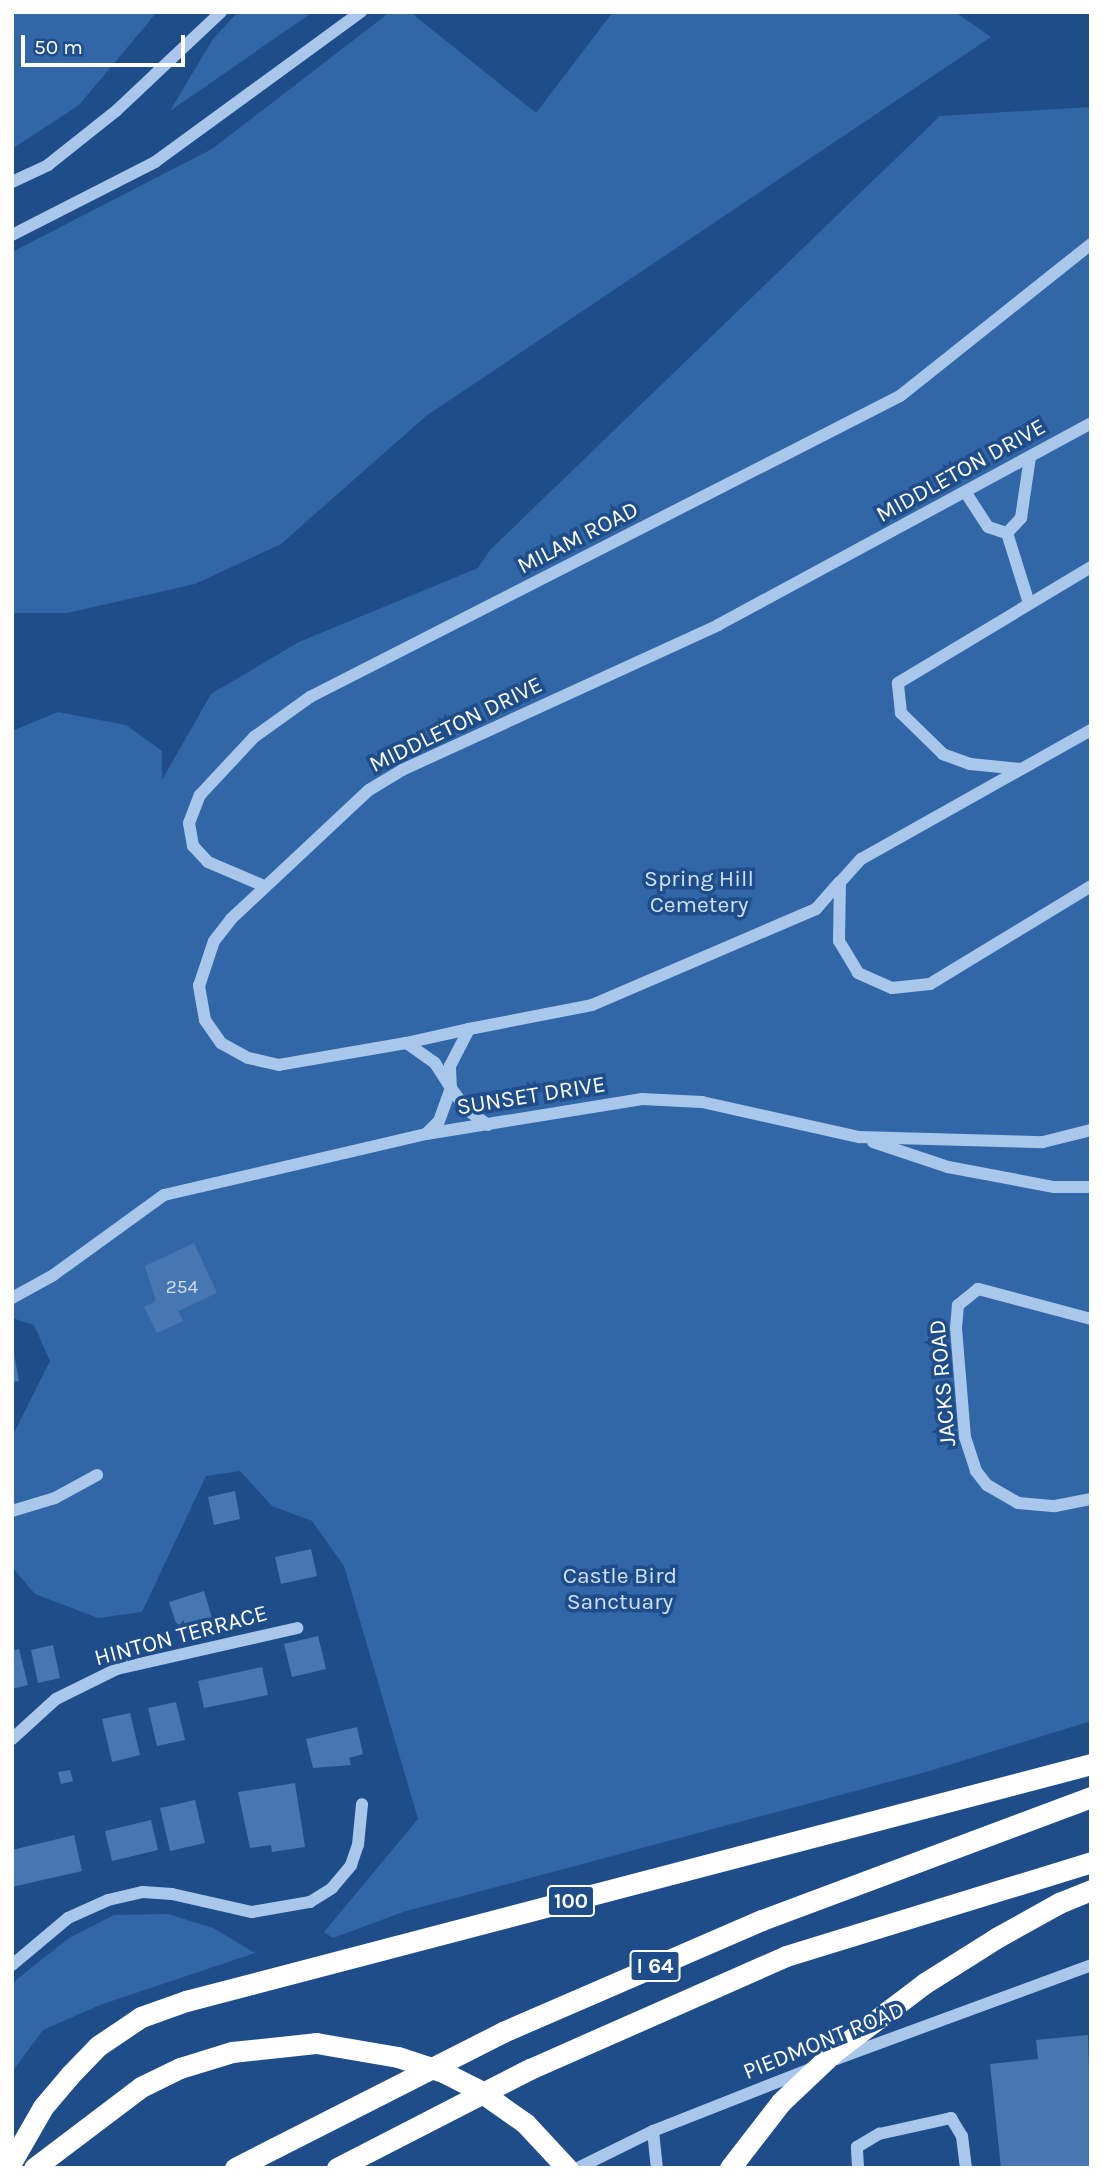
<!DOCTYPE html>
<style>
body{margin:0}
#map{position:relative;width:1103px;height:2180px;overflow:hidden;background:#1e4d89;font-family:Karla,sans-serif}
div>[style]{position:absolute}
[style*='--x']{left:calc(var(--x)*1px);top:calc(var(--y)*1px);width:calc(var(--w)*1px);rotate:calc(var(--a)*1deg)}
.green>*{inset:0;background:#3267a7}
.building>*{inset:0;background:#4777b2}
.minor>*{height:12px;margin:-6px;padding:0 6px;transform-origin:6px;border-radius:6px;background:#a9c7eb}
.highway>*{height:21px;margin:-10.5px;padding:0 10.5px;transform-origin:10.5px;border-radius:10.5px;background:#fff}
.highway-bridge>*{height:21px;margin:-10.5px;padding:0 10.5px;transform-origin:10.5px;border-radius:10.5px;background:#fff}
span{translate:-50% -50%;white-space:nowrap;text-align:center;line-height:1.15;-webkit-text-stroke:7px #1e4d89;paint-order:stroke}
.number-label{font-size:19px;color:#d1ddec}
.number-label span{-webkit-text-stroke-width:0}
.shield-label span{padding:2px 5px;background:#1e4d89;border:2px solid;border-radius:5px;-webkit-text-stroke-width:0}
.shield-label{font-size:21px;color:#fff;font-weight:700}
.street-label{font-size:23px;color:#fff}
.park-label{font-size:23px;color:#cee1f8}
.frame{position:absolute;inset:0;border:14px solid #fff;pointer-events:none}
.scale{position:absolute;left:21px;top:35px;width:164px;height:32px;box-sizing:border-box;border:4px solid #fff;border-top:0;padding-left:9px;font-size:21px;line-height:24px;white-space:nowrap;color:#fff;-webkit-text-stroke:5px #1e4d89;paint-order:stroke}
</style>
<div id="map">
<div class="green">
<div style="clip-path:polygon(12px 12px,157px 12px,79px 105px,12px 149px)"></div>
<div style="clip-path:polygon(238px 12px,313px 12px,170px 111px,213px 39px)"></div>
<div style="clip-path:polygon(390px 12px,410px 12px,536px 113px,613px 12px,955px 12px,991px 37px,426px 416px,281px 544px,195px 584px,67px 613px,12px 613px,12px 252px,212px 149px)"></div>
<div style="clip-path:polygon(1091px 107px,1091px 1721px,926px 1772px,403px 1912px,333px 1938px,324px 1932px,418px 1819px,344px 1566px,312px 1521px,272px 1506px,240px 1471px,206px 1476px,142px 1612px,98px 1618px,35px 1594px,12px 1567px,12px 1437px,50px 1361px,34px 1325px,12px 1318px,12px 731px,58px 712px,126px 725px,162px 751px,162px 780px,211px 694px,299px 642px,478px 568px,490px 550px,940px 116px)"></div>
<div style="clip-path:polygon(168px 1914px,213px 1928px,255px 1953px,100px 2005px,43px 2030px,12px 2072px,12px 1987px,16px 1980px,69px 1938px,114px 1915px)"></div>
</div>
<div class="building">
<div style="clip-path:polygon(194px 1243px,217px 1293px,178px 1311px,183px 1321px,157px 1333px,144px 1307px,156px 1301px,145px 1266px)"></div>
<div style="clip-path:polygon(12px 1344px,19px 1381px,12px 1382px)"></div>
<div style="clip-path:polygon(235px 1491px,240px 1519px,214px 1525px,208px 1497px)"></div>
<div style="clip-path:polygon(311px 1549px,317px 1576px,281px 1584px,275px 1557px)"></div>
<div style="clip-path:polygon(204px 1591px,212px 1618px,178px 1629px,169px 1602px)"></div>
<div style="clip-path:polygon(318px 1636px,326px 1669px,292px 1677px,284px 1644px)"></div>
<div style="clip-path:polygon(53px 1645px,60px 1678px,38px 1683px,31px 1650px)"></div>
<div style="clip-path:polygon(19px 1649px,28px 1685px,12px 1689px,12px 1651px)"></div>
<div style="clip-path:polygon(262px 1667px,268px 1695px,204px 1708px,198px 1681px)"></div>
<div style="clip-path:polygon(176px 1702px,185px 1740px,157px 1746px,148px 1708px)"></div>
<div style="clip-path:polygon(130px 1713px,140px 1755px,112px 1762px,102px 1719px)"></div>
<div style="clip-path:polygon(357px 1727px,363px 1754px,349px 1758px,351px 1765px,313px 1768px,306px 1739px)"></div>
<div style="clip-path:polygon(70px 1770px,73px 1781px,61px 1784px,58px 1772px)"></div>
<div style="clip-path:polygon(295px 1783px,305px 1847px,272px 1852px,271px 1845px,250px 1848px,238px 1792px)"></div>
<div style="clip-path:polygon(195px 1800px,205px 1843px,170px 1851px,160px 1808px)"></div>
<div style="clip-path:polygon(151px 1820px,158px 1850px,112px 1861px,105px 1831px)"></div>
<div style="clip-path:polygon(74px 1835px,82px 1871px,12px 1887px,12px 1850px)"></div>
<div style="clip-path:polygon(1088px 2035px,1091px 2168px,1001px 2168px,990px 2064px,1038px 2059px,1036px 2040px)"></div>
</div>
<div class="minor">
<div style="--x:12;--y:182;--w:40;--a:-25"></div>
<div style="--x:48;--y:165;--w:87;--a:-38.5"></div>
<div style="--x:116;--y:111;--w:144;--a:-43.3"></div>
<div style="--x:12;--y:235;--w:161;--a:-27"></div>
<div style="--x:155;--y:162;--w:255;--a:-36.1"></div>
<div style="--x:966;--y:493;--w:40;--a:57.1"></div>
<div style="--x:988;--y:527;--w:20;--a:18"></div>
<div style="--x:1007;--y:533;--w:21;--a:-47"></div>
<div style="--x:1021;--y:518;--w:62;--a:-81.6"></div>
<div style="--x:1007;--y:533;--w:73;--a:72.6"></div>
<div style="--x:1091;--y:730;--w:264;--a:150.7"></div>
<div style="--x:861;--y:859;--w:31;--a:132"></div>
<div style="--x:840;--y:882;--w:59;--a:91"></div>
<div style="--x:839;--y:941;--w:37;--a:59"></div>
<div style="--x:858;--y:973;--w:37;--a:24"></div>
<div style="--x:892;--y:988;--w:38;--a:-6"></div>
<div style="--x:930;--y:984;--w:188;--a:-31.3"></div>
<div style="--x:1021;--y:769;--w:51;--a:-174.4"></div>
<div style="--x:970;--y:764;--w:29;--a:-160"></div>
<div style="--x:943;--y:754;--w:59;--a:-135.7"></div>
<div style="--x:901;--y:713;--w:30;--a:-96"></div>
<div style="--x:898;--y:683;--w:225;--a:-31"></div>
<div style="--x:264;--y:886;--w:61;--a:-156.8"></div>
<div style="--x:208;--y:862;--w:22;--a:-133"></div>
<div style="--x:193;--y:846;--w:23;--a:-100"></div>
<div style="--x:189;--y:823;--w:30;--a:-69"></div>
<div style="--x:200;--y:795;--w:79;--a:-47"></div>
<div style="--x:254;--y:737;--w:69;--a:-35.5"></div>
<div style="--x:310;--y:697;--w:662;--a:-27.03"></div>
<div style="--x:900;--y:396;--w:244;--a:-38.5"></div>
<div style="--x:406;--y:1043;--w:65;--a:-12.5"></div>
<div style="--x:488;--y:1125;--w:26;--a:-144"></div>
<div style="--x:467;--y:1110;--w:27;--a:-126"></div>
<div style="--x:451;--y:1088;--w:22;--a:-93"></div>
<div style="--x:450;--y:1066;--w:42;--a:-62.8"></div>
<div style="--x:469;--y:1029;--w:125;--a:-11"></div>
<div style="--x:592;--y:1005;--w:244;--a:-23.2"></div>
<div style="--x:816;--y:909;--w:35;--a:-49"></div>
<div style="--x:426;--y:1134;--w:18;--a:-45"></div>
<div style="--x:439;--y:1121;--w:35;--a:-70"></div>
<div style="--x:451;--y:1088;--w:30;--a:-123"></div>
<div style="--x:435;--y:1063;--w:35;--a:-145"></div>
<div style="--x:406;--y:1043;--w:129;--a:170.2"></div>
<div style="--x:279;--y:1065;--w:32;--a:-167"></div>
<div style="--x:248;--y:1058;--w:31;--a:-151"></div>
<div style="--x:221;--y:1043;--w:28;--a:-125"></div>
<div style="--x:205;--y:1020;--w:35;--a:-100"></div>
<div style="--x:199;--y:986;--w:47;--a:-71.6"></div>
<div style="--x:214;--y:941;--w:28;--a:-52"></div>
<div style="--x:231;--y:919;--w:189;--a:-43.1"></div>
<div style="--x:369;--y:790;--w:39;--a:-31"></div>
<div style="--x:402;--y:770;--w:348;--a:-24.6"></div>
<div style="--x:718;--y:625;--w:424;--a:-28.4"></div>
<div style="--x:873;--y:1142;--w:79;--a:18.4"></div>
<div style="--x:948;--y:1167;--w:108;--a:10.7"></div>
<div style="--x:1054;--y:1187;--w:37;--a:0"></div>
<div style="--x:12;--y:1298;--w:46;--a:-28.8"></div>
<div style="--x:52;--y:1276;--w:138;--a:-35.9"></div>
<div style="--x:164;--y:1195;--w:269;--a:-13.1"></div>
<div style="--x:426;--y:1134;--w:219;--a:-9.2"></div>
<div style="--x:642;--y:1099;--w:60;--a:2.9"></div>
<div style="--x:702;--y:1102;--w:161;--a:12.6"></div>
<div style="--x:859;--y:1137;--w:184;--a:1.6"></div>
<div style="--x:1043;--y:1142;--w:49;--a:-14"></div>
<div style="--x:1091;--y:1319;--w:117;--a:-165.1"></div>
<div style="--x:978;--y:1289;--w:26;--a:141"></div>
<div style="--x:958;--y:1305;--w:23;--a:95"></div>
<div style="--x:956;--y:1328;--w:109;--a:85.3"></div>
<div style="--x:965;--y:1437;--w:36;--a:72"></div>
<div style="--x:976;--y:1471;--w:18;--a:52"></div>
<div style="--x:987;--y:1485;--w:36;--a:30"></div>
<div style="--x:1018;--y:1503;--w:37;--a:5"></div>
<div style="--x:1055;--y:1506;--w:37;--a:-11"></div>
<div style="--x:12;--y:1511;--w:45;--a:-16.8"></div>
<div style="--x:55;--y:1498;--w:48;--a:-28.7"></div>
<div style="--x:12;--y:1739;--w:59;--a:-42.3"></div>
<div style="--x:56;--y:1699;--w:68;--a:-26.2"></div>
<div style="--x:117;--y:1669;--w:185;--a:-12.8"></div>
<div style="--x:12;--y:1965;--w:73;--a:-40"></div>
<div style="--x:68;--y:1918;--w:44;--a:-24.2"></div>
<div style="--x:108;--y:1900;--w:36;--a:-13"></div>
<div style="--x:143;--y:1892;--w:29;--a:4"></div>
<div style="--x:172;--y:1894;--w:82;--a:12.7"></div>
<div style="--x:252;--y:1912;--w:59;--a:-9.8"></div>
<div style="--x:310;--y:1902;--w:26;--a:-32"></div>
<div style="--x:332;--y:1888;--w:30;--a:-50"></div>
<div style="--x:351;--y:1865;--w:21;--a:-71"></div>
<div style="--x:358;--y:1845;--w:41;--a:-84.4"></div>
<div style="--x:836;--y:2059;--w:272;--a:-20.2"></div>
<div style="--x:653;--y:2131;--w:37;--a:84"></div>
<div style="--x:578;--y:2168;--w:84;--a:-26.3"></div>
<div style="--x:653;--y:2131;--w:169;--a:-21.5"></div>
<div style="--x:858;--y:2168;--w:21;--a:-93"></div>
<div style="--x:857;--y:2147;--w:26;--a:-31"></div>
<div style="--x:879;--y:2134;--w:74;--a:-12.5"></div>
<div style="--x:951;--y:2118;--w:21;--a:59"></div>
<div style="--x:962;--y:2136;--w:32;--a:83"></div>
</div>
<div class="highway">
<div style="--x:998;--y:1937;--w:70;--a:-29.1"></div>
<div style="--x:1059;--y:1903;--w:35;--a:-22"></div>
<div style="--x:12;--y:2161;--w:62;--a:-60.1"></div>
<div style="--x:43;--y:2107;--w:42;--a:-49.8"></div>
<div style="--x:70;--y:2075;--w:40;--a:-46"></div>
<div style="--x:98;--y:2046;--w:52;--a:-34"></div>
<div style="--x:141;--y:2017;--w:48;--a:-19.6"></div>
<div style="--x:186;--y:2001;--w:936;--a:-14.67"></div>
<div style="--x:34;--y:2168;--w:134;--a:-37.1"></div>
<div style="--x:141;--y:2087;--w:43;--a:-26"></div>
<div style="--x:180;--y:2068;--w:54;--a:-17.1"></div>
<div style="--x:235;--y:2168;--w:301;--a:-26.9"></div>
<div style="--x:503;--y:2032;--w:282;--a:-23.4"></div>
<div style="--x:762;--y:1920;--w:351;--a:-20.5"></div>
<div style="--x:337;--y:2168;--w:217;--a:-27.2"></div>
<div style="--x:530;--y:2069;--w:280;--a:-23.8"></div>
<div style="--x:786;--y:1956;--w:319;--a:-17.1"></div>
</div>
<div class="highway-bridge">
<div style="--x:232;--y:2052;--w:84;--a:-6.1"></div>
<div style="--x:316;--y:2043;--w:83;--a:9.7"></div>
<div style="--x:398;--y:2057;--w:47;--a:18.4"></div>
<div style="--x:443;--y:2072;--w:39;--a:27"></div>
<div style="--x:478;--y:2090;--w:57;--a:35.1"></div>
<div style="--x:525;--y:2123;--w:62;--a:47"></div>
<div style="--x:730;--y:2168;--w:83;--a:-52.3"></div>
<div style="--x:781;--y:2102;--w:73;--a:-43.3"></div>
<div style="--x:834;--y:2052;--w:114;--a:-37.2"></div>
<div style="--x:925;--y:1983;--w:86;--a:-32.2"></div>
</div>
<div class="number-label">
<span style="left:182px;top:1288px">254</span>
</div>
<div class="shield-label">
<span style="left:571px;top:1901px">100</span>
<span style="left:655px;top:1966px">I 64</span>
</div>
<div class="street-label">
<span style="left:961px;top:471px;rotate:-29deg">MIDDLETON DRIVE</span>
<span style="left:578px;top:538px;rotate:-27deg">MILAM ROAD</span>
<span style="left:456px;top:725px;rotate:-26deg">MIDDLETON DRIVE</span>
<span style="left:531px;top:1096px;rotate:-9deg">SUNSET DRIVE</span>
<span style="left:943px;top:1383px;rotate:-95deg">JACKS ROAD</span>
<span style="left:181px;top:1636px;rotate:-15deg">HINTON TERRACE</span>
<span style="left:824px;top:2041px;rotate:-22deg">PIEDMONT ROAD</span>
</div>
<div class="park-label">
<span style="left:699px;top:892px">Spring Hill<br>Cemetery</span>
<span style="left:620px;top:1589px">Castle Bird<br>Sanctuary</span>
</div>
<div class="frame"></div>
<div class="scale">50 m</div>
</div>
